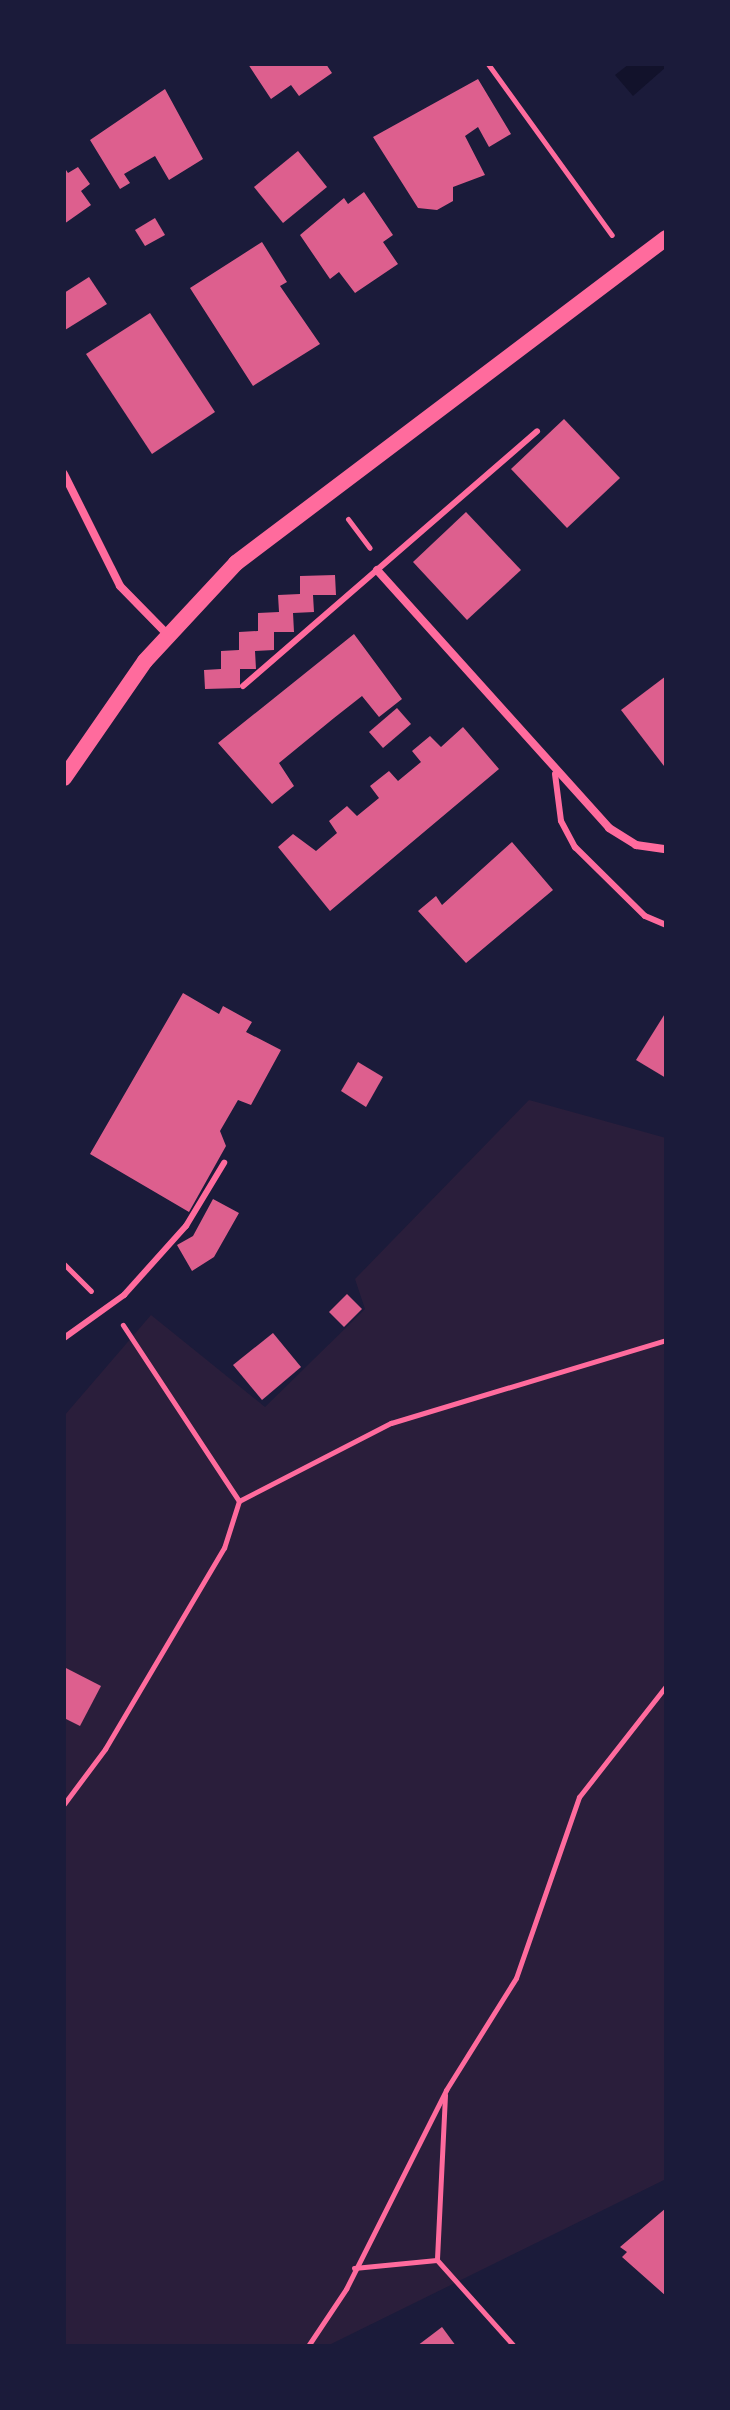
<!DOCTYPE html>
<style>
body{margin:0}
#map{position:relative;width:730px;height:2410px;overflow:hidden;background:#1b1b3a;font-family:Roboto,sans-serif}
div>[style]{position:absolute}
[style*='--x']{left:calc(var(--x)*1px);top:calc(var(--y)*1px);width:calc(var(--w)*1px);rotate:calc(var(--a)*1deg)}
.green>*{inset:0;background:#2a1e3b}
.water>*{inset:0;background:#12122b}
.building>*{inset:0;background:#dd5f8e}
.path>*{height:5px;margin:-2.5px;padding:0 2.5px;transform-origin:2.5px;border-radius:2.5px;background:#ff6b9d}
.service>*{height:6px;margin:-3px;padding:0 3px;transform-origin:3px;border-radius:3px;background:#ff6b9d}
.minor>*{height:8px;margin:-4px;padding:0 4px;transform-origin:4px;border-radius:4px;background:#ff6b9d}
.secondary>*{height:16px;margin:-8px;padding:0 8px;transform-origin:8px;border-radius:8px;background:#ff6b9d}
span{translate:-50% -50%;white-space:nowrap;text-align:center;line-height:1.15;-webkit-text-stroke:6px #1b1b3a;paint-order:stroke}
.frame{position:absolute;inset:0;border:66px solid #1b1b3a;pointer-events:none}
</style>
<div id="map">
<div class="green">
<div style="clip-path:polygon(529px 1100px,666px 1138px,666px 2179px,327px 2346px,64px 2346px,64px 1416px,151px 1315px,265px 1407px,365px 1309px,355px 1279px)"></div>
</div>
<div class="water">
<div style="clip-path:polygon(629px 64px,666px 64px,666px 67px,633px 96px,615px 75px)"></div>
</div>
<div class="building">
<div style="clip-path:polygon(248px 64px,326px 64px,332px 73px,299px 96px,291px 85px,271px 99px)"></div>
<div style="clip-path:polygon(478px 79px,511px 134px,489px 147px,478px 127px,465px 136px,485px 175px,453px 187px,453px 201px,437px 210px,418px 208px,373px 137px)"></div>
<div style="clip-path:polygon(165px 89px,203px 159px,169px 180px,155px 156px,124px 174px,130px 183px,120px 189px,90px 140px)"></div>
<div style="clip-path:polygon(298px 151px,327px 187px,283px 223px,254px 187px)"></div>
<div style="clip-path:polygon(64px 167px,68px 173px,78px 167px,90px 184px,81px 191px,91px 205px,64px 224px)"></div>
<div style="clip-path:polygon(364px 192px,393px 235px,383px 242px,398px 264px,355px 293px,339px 272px,330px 279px,300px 235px,344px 198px,348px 204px)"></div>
<div style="clip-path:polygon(155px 218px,165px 235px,145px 246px,135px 230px)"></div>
<div style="clip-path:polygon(262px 242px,287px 282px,280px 286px,320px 344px,253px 386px,190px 288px)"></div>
<div style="clip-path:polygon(89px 277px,107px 304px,65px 330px,64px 293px)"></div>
<div style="clip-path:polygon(150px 313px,215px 412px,152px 454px,86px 354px)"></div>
<div style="clip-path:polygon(564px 419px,620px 478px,567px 528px,511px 469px)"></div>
<div style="clip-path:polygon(466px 512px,521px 570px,467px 620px,413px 562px)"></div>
<div style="clip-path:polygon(335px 575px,336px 595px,313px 595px,314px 612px,293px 613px,294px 632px,274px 632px,274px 650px,255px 651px,256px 669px,240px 669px,240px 688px,205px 689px,204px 670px,221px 669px,221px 651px,239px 650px,239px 632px,258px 631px,258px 613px,279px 612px,278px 595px,300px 594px,300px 576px)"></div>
<div style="clip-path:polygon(354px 634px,402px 699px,379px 717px,362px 696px,334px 718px,279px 763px,294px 786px,272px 804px,218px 743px)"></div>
<div style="clip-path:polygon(666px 676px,666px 764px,664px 766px,621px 710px)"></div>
<div style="clip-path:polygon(397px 708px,411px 724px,383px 748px,369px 732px)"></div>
<div style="clip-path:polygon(463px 727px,499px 769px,330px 911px,278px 847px,293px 834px,316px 851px,337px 833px,329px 821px,347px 806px,357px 816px,379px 798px,370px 786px,389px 771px,398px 781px,421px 762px,412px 751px,430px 736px,441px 747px)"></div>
<div style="clip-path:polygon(512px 842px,553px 890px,466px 963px,418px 911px,436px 896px,442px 905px)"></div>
<div style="clip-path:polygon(183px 993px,219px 1014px,223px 1006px,252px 1022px,246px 1032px,281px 1050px,251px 1105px,238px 1100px,220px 1131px,226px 1146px,189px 1212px,90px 1154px)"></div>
<div style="clip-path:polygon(666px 1012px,666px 1078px,636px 1060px)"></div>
<div style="clip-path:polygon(358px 1062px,383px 1077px,366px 1107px,341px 1091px)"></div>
<div style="clip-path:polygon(213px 1199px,239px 1213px,214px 1257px,192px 1271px,177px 1245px,193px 1236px)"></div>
<div style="clip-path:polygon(347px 1294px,362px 1309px,344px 1327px,329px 1312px)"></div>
<div style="clip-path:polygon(273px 1333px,301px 1367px,262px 1400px,233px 1365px)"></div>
<div style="clip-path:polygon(64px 1667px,101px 1686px,80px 1726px,64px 1718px)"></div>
<div style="clip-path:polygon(666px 2208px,666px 2296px,622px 2257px,627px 2252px,620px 2247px)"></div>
<div style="clip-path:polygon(442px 2327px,456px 2346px,417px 2346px)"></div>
</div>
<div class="path">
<div style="--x:488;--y:64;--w:211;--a:54.1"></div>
<div style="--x:348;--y:519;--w:36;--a:53"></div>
<div style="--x:64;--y:1264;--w:38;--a:45"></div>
<div style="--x:239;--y:1501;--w:171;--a:-27.2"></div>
<div style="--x:391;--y:1423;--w:287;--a:-16.8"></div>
<div style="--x:64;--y:1804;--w:69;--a:-53.3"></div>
<div style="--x:105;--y:1749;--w:234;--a:-59.4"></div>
<div style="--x:224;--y:1548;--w:49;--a:-72.3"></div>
<div style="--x:239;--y:1501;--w:211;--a:-123.4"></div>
<div style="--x:445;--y:2095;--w:165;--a:92.8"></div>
<div style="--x:437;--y:2260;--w:115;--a:48.2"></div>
<div style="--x:354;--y:2268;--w:83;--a:-5.5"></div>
<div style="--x:308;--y:2346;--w:69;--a:-56.3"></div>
<div style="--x:346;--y:2289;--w:223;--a:-63.3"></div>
<div style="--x:446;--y:2090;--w:132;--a:-58"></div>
<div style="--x:516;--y:1978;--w:192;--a:-70.8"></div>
<div style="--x:579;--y:1797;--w:141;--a:-51.9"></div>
</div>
<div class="service">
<div style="--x:243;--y:686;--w:389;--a:-40.9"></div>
<div style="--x:555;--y:774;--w:47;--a:82.7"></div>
<div style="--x:561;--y:821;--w:30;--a:62"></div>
<div style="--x:575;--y:847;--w:98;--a:44.6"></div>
<div style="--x:645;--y:916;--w:23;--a:23"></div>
<div style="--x:64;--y:1338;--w:74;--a:-35.6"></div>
<div style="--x:124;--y:1295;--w:93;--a:-48.1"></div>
<div style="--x:186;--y:1226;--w:74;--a:-58.9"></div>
</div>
<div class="minor">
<div style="--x:64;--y:474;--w:125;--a:63.4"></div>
<div style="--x:120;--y:586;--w:67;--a:45.6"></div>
<div style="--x:377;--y:570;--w:347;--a:48"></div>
<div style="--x:609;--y:828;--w:32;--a:32"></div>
<div style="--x:636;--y:845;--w:30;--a:8"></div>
</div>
<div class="secondary">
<div style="--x:64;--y:778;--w:142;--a:-55.3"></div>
<div style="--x:145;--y:661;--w:134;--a:-47.1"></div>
<div style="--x:236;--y:563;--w:539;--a:-37.08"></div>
</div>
<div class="frame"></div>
</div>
